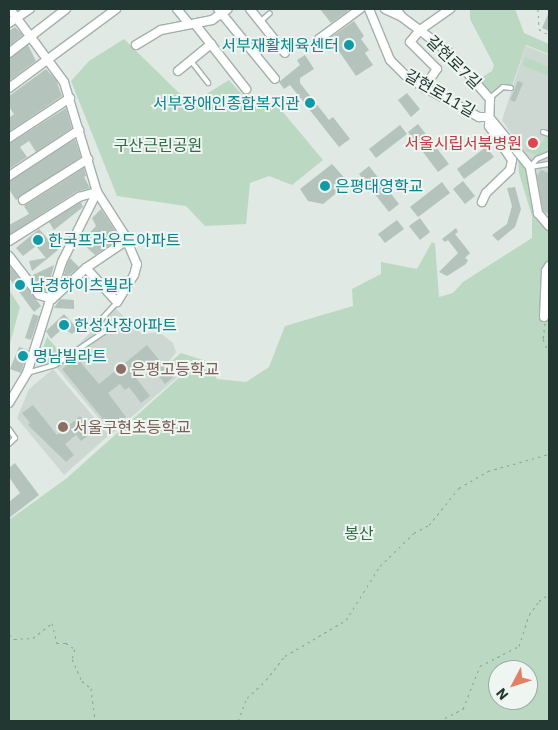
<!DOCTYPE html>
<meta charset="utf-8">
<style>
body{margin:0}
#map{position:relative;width:558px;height:730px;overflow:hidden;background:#e0e9e4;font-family:"IBM Plex Sans","Noto Sans KR",sans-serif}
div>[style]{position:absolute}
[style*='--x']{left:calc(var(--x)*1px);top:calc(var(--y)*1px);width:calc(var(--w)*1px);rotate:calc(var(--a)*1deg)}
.built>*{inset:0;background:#ced8d3}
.green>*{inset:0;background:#bad8c2}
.building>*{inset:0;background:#b5c3bd}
.path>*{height:1px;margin-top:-0.5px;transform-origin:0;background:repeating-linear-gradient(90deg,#83a99c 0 2.5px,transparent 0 6.5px)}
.roads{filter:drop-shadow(1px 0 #a3b0ab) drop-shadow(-1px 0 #a3b0ab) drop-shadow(0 1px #a3b0ab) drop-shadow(0 -1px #a3b0ab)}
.service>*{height:4px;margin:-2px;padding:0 2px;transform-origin:2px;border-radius:2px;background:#fff}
.minor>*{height:8px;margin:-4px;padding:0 4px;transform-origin:4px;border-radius:4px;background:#fff}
.dots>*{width:14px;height:14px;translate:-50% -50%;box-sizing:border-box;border:2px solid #eff6f2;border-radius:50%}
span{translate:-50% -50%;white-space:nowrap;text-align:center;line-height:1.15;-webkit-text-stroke:4px #eff6f2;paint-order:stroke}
.culture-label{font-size:16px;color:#0d838f}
.right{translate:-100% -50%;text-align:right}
.left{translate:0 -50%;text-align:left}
.street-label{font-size:16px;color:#223731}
.health-label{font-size:16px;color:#be3a42}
.park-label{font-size:16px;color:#316945}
.education-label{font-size:16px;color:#785e54}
.frame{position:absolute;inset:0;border:10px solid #223731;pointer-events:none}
.north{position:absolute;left:488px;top:660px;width:50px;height:50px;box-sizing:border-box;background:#eff6f2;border:1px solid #9daaa5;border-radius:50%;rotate:230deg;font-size:14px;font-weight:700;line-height:20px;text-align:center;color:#223731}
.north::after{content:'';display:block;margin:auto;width:18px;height:22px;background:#e27f64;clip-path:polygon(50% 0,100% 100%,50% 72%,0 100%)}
</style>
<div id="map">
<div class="built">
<div style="clip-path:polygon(526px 46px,549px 55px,548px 215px,540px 213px,533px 166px,502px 120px)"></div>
<div style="clip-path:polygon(115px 308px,142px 334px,159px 332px,173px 343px,176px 352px,169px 361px,181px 374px,112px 434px,56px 367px)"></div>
<div style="clip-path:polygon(53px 369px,109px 435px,64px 475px,17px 418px,29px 389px)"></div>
</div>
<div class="green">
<div style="clip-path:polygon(470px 9px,515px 9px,524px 33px,549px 44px,549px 54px,526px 45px,512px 86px,503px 85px,490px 96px,479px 79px,492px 71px,494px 65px,470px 19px)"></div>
<div style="clip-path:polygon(124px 39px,179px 93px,197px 100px,229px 80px,253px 107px,277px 105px,323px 160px,292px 185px,269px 176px,250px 183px,246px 224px,205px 226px,186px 206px,117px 196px,71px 81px,89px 61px)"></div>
<div style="clip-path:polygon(525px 57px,549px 67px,549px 76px,522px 65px)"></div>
<div style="clip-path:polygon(545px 136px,549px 138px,547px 153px,540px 156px,526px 151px,529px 138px,542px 144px)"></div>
<div style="clip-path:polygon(evenodd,518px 157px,531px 175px,536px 215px,549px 223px,549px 721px,9px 721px,9px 520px,67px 478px,183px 374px,172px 361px,181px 353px,206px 361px,217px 379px,246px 382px,269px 367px,285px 326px,353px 306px,352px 289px,381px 274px,381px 262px,417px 269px,432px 242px,435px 244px,439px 297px,453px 293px,463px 282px,532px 238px,532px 216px,519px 173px,518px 157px,498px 670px,528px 670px,528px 700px,498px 700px,498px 670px)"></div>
<div style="clip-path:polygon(9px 290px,20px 307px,9px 347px)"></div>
<div style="clip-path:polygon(47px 337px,62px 354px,45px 369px,40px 356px)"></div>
</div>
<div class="building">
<div style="clip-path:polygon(320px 9px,346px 9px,348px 11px,331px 23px)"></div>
<div style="clip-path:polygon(549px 12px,549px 31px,542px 28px)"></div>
<div style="clip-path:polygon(354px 21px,364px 36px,361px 39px,369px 50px,365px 53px,373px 65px,356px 76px,330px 38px)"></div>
<div style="clip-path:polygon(15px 27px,23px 35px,9px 46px,9px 31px)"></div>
<div style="clip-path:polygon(28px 45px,36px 61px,9px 81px,9px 59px)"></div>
<div style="clip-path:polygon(305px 55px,314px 69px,300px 78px,300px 83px,329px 120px,333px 117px,350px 139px,339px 147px,290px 85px,284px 89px,279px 82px,300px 65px,297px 60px)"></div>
<div style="clip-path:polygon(46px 69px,56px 80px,62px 96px,10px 131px,9px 118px,14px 114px,9px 107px,9px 96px)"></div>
<div style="clip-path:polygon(518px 81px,523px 83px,515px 102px,510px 100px)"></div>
<div style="clip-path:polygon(407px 93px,420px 109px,411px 117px,398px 100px)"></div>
<div style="clip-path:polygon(66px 108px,72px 128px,36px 152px,29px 141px,20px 147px,27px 157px,9px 169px,9px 144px)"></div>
<div style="clip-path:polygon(418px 124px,449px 164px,438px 172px,408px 132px)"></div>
<div style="clip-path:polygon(400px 125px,407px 134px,376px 158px,369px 149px)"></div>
<div style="clip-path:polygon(75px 139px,81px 157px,16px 200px,9px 189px,9px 182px)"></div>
<div style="clip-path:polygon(486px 147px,494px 157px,464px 179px,457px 169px)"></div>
<div style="clip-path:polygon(332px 164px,349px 183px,323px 204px,308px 201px,300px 189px)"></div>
<div style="clip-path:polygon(369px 166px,399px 204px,389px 212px,359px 174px)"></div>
<div style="clip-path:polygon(84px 168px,86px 176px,84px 177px,90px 188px,76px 192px,9px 235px,9px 225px,29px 214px,24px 206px)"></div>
<div style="clip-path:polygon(541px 170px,549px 173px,549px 214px,543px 211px,537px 176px)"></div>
<div style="clip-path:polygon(463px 181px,475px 196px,465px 204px,453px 189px)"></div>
<div style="clip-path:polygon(442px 182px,450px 193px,418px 217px,410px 207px)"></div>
<div style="clip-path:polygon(515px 187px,521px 209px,515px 227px,498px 241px,492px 235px,507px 224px,512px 206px,507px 188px)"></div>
<div style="clip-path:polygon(81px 202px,83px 207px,54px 230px,49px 222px)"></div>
<div style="clip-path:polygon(101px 209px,120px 238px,95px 255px,81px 242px,96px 226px,92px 218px)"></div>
<div style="clip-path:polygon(420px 218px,430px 232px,420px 240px,409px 226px)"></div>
<div style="clip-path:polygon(397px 220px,404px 229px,385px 243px,378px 234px)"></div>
<div style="clip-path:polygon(456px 228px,458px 232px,455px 234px,470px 253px,465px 258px,468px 260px,466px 264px,447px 276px,439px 272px,458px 253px,448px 240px,445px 242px,442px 239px)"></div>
<div style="clip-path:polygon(39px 229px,58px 250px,32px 271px,29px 261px,46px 258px,36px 246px,23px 256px,16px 248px)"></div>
<div style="clip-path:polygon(70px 258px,79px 267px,62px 281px,67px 264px)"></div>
<div style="clip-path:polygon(9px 265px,41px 306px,34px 312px,9px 278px)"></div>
<div style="clip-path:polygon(54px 265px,47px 291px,42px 290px,45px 278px,36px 282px,33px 275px)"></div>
<div style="clip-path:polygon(60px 299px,74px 300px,74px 309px,54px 308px)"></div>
<div style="clip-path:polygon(33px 314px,39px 316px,31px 340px,25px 338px)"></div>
<div style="clip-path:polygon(64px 314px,78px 329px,72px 334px,63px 328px,51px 339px,46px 331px)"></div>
<div style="clip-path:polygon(147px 345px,173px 377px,165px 384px,154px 370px,151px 373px,144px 365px,133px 374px,150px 396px,141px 403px,129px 387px,125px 390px,120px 384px,108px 393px,126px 417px,111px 429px,62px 369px,76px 357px,99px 384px)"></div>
<div style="clip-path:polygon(19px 347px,28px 350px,21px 373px,10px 369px)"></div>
<div style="clip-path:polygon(33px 405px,57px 435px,80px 416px,93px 432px,81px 441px,76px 435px,65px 444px,74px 455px,66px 462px,28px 425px,30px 423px,22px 413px)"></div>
<div style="clip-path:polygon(15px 463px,39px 495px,9px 518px,9px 502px,20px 493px,9px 477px,9px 468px)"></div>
</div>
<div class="path">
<div style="--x:538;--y:9;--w:20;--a:87"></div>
<div style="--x:539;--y:29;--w:12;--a:31"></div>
<div style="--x:545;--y:323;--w:16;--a:97"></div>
<div style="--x:543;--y:339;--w:15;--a:67"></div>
<div style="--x:9;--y:634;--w:7;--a:45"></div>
<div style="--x:14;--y:639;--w:19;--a:-3"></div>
<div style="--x:33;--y:638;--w:24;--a:-38"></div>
<div style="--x:52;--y:623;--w:21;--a:76"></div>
<div style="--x:57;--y:643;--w:9;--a:0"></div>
<div style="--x:66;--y:643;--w:11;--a:34"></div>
<div style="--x:75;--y:649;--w:10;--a:107"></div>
<div style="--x:72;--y:659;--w:24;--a:66"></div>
<div style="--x:82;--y:681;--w:11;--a:38"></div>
<div style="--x:91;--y:688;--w:33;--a:83"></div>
<div style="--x:238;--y:721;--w:25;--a:-69"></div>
<div style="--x:247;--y:698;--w:26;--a:-43"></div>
<div style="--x:266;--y:680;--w:31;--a:-52"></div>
<div style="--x:285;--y:656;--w:71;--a:-30.5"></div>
<div style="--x:346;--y:620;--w:64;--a:-57.8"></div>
<div style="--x:380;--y:566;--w:47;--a:-44.1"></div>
<div style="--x:414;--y:533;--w:17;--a:-28"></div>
<div style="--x:429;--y:525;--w:48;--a:-51"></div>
<div style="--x:459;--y:488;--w:34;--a:-30"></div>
<div style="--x:488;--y:471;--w:63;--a:-15.6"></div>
<div style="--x:439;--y:721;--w:27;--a:-27"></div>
<div style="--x:463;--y:709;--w:46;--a:-68.4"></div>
<div style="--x:480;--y:666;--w:44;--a:-27.1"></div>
<div style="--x:519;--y:646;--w:33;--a:-72"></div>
<div style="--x:529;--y:615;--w:17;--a:-54"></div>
<div style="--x:539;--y:601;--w:12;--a:-35"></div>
</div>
<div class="roads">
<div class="service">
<div style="--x:260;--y:22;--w:13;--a:-42"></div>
<div style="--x:191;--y:61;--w:28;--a:52"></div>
<div style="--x:490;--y:98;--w:17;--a:-40"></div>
<div style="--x:503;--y:87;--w:8;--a:7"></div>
<div style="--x:543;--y:132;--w:6;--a:18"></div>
<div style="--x:530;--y:167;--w:11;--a:-49"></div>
<div style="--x:537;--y:159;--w:13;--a:-23"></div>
<div style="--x:530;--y:167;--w:19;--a:-9"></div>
<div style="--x:95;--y:326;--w:33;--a:-47"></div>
<div style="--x:27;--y:373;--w:29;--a:-16"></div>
<div style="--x:55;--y:365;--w:66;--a:-33.9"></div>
<div style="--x:9;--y:429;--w:11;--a:56"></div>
<div style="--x:15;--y:438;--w:8;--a:135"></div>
</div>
<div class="minor">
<div style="--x:177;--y:9;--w:19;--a:51"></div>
<div style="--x:218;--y:9;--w:90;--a:50.8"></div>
<div style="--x:250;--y:9;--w:56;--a:51.5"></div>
<div style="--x:369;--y:9;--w:55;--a:67.6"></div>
<div style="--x:390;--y:60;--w:27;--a:45"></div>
<div style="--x:409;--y:79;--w:80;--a:28.5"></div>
<div style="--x:479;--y:117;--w:10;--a:0"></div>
<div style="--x:385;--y:9;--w:17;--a:25"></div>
<div style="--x:396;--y:9;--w:10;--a:53"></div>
<div style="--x:402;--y:17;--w:60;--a:36.9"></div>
<div style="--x:450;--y:53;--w:61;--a:49"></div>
<div style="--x:490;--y:99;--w:27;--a:92"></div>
<div style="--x:489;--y:126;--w:41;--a:55.9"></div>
<div style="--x:512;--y:160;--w:10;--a:101"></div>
<div style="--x:510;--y:170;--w:33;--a:136"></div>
<div style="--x:486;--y:193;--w:10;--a:114"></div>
<div style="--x:9;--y:23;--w:25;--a:-34"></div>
<div style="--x:195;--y:24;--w:83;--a:51.9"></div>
<div style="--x:319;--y:39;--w:51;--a:-36.2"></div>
<div style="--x:136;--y:45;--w:29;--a:-31"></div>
<div style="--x:161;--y:30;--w:52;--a:-11.1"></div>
<div style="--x:212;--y:20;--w:19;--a:-35"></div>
<div style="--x:9;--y:53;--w:72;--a:-37.7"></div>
<div style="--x:178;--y:71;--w:43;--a:-39.3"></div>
<div style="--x:9;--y:88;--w:133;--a:-36.4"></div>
<div style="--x:424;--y:88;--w:23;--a:-56"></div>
<div style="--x:437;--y:69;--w:38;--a:-135"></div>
<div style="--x:410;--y:42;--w:16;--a:-50"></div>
<div style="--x:420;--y:30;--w:37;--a:-35"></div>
<div style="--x:489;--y:117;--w:65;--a:50.6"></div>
<div style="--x:530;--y:167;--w:47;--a:80.1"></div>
<div style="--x:538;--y:213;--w:17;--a:50"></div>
<div style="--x:9;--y:138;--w:73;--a:-33.3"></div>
<div style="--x:9;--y:176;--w:84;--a:-33.3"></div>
<div style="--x:23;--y:200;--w:77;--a:-32.2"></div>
<div style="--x:9;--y:241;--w:83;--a:-32.2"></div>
<div style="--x:79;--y:197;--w:19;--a:-16"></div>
<div style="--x:97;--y:192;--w:50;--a:57.3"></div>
<div style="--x:124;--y:234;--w:33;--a:67"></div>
<div style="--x:137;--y:264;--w:11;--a:105"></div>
<div style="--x:134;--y:275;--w:32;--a:122"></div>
<div style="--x:117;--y:302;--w:46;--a:-132.4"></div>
<div style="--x:9;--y:256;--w:49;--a:52.4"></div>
<div style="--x:39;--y:295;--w:14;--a:17"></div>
<div style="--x:52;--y:299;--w:46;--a:-42.4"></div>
<div style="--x:86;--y:268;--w:50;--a:-34.3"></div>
<div style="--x:544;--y:317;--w:46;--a:-87.5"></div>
<div style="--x:546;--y:271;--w:6;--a:-59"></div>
<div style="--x:9;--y:403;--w:35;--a:-59"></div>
<div style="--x:27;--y:373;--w:116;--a:-72.5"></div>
<div style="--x:62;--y:262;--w:78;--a:-63.4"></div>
<div style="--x:97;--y:192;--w:115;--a:-106.7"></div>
<div style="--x:64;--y:82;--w:91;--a:-126.5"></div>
</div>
</div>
<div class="dots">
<div style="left:349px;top:45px;background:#0f9aa8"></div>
<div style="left:310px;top:103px;background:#0f9aa8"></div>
<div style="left:533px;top:143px;background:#e0444e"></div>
<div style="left:325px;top:186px;background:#0f9aa8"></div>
<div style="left:38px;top:240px;background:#0f9aa8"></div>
<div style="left:20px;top:285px;background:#0f9aa8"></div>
<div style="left:64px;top:325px;background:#0f9aa8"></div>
<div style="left:23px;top:356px;background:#0f9aa8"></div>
<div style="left:121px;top:369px;background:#8d6e63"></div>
<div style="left:63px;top:427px;background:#8d6e63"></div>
</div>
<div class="culture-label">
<span class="right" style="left:339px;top:45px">서부재활체육센터</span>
<span class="right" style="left:300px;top:103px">서부장애인종합복지관</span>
<span class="left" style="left:335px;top:186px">은평대영학교</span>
<span class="left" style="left:48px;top:240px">한국프라우드아파트</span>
<span class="left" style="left:30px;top:285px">남경하이츠빌라</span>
<span class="left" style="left:74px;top:325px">한성산장아파트</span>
<span class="left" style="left:33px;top:356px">명남빌라트</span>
</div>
<div class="street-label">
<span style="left:454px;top:62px;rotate:44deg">갈현로7길</span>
<span style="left:440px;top:93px;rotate:30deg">갈현로11길</span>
</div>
<div class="health-label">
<span class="right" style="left:522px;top:143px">서울시립서북병원</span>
</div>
<div class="park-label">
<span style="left:158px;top:145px">구산근린공원</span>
<span style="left:359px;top:533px">봉산</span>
</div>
<div class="education-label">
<span class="left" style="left:131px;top:369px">은평고등학교</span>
<span class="left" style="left:73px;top:427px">서울구현초등학교</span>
</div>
<div class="frame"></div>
<div class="north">N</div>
</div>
